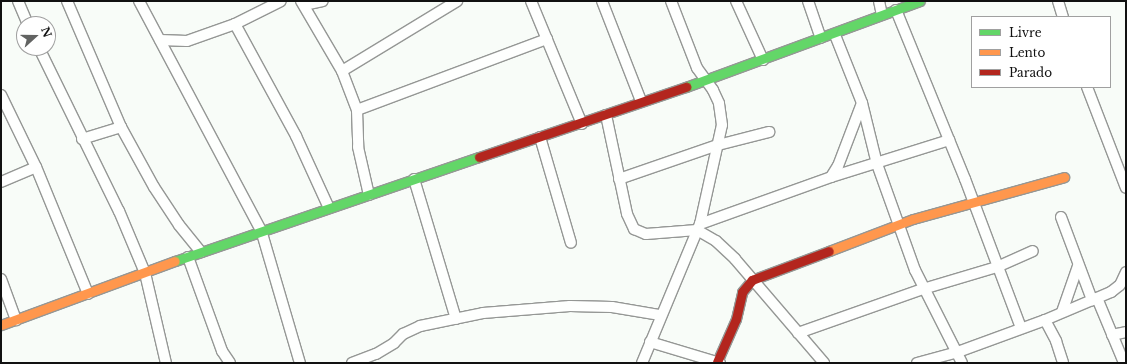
<!DOCTYPE html>
<style>
body{margin:0}
#map{position:relative;width:1127px;height:364px;overflow:hidden;background:#f8fcf8;font-family:"Libre Baskerville",serif}
div>[style]{position:absolute}
[style*='--x']{left:calc(var(--x)*1px);top:calc(var(--y)*1px);width:calc(var(--w)*1px);rotate:calc(var(--a)*1deg)}
.roads{filter:drop-shadow(1px 0 #959795) drop-shadow(-1px 0 #959795) drop-shadow(0 1px #959795) drop-shadow(0 -1px #959795)}
.street>*{height:10px;margin:-5px;padding:0 5px;transform-origin:5px;border-radius:5px;background:#fefffe}
.fast>*{height:9px;margin:-4.5px;padding:0 4.5px;transform-origin:4.5px;border-radius:4.5px;background:#63d668}
.slow>*{height:9px;margin:-4.5px;padding:0 4.5px;transform-origin:4.5px;border-radius:4.5px;background:#ff974d}
.jam>*{height:9px;margin:-4.5px;padding:0 4.5px;transform-origin:4.5px;border-radius:4.5px;background:#b3261e}
span{translate:-50% -50%;white-space:nowrap;text-align:center;line-height:1.15;-webkit-text-stroke:4px #fff;paint-order:stroke}
.frame{position:absolute;inset:0;border:2px solid #111;pointer-events:none}
.legend{position:absolute;left:971px;top:16px;width:140px;height:72px;box-sizing:border-box;background:#fff;border:1px solid #a0a0a0;margin:0;padding:5px 7px;list-style:none;font-size:12px;color:#111}
.legend li{display:flex;align-items:center;gap:8px;height:20px}
.legend b{width:20px;border:1px solid #a0a0a0}
.north{position:absolute;left:16px;top:16px;width:40px;height:40px;box-sizing:border-box;background:#fff;border:1px solid #a0a0a0;border-radius:50%;rotate:69deg;font-size:11px;font-weight:700;line-height:16px;text-align:center;color:#111}
.north::after{content:'';display:block;margin:auto;width:14px;height:18px;background:#626362;clip-path:polygon(50% 0,100% 100%,50% 72%,0 100%)}
</style>
<div id="map">
<div class="roads">
<div class="street">
<div style="--x:18;--y:1;--w:25;--a:67"></div>
<div style="--x:67;--y:1;--w:137;--a:66.8"></div>
<div style="--x:121;--y:127;--w:68;--a:61.2"></div>
<div style="--x:154;--y:187;--w:45;--a:56.7"></div>
<div style="--x:179;--y:225;--w:35;--a:51"></div>
<div style="--x:139;--y:1;--w:259;--a:62"></div>
<div style="--x:261;--y:230;--w:139;--a:73.7"></div>
<div style="--x:301;--y:1;--w:81;--a:59.6"></div>
<div style="--x:342;--y:71;--w:42;--a:69"></div>
<div style="--x:357;--y:110;--w:203;--a:-20.5"></div>
<div style="--x:531;--y:1;--w:133;--a:67.5"></div>
<div style="--x:602;--y:1;--w:107;--a:68.7"></div>
<div style="--x:736;--y:1;--w:65;--a:65.4"></div>
<div style="--x:808;--y:1;--w:39;--a:71"></div>
<div style="--x:879;--y:1;--w:14;--a:78"></div>
<div style="--x:1058;--y:1;--w:17;--a:73"></div>
<div style="--x:304;--y:5;--w:19;--a:-12"></div>
<div style="--x:896;--y:10;--w:183;--a:67.8"></div>
<div style="--x:965;--y:179;--w:159;--a:69.4"></div>
<div style="--x:235;--y:24;--w:128;--a:61.4"></div>
<div style="--x:296;--y:136;--w:79;--a:65.4"></div>
<div style="--x:835;--y:35;--w:73;--a:68.3"></div>
<div style="--x:862;--y:103;--w:63;--a:76.2"></div>
<div style="--x:877;--y:164;--w:113;--a:70.3"></div>
<div style="--x:915;--y:270;--w:104;--a:63.2"></div>
<div style="--x:160;--y:40;--w:27;--a:2"></div>
<div style="--x:187;--y:41;--w:51;--a:-19.5"></div>
<div style="--x:235;--y:24;--w:51;--a:-26.6"></div>
<div style="--x:39;--y:48;--w:182;--a:63.9"></div>
<div style="--x:119;--y:211;--w:67;--a:67.2"></div>
<div style="--x:145;--y:273;--w:92;--a:76.9"></div>
<div style="--x:342;--y:71;--w:135;--a:-31.3"></div>
<div style="--x:1087;--y:87;--w:108;--a:68.9"></div>
<div style="--x:1;--y:95;--w:80;--a:64.1"></div>
<div style="--x:36;--y:167;--w:137;--a:67.7"></div>
<div style="--x:357;--y:110;--w:37;--a:88"></div>
<div style="--x:358;--y:147;--w:49;--a:77.1"></div>
<div style="--x:606;--y:115;--w:101;--a:78"></div>
<div style="--x:627;--y:214;--w:17;--a:65"></div>
<div style="--x:634;--y:229;--w:13;--a:23"></div>
<div style="--x:646;--y:234;--w:51;--a:-4.5"></div>
<div style="--x:697;--y:230;--w:22;--a:30"></div>
<div style="--x:716;--y:241;--w:26;--a:43"></div>
<div style="--x:735;--y:259;--w:137;--a:49.4"></div>
<div style="--x:540;--y:137;--w:110;--a:73.7"></div>
<div style="--x:82;--y:139;--w:41;--a:-17.1"></div>
<div style="--x:831;--y:177;--w:124;--a:-17.4"></div>
<div style="--x:414;--y:179;--w:146;--a:73.3"></div>
<div style="--x:619;--y:179;--w:105;--a:-19"></div>
<div style="--x:718;--y:145;--w:53;--a:-14.3"></div>
<div style="--x:1;--y:182;--w:38;--a:-23"></div>
<div style="--x:1061;--y:217;--w:89;--a:69.5"></div>
<div style="--x:700;--y:224;--w:139;--a:-19.7"></div>
<div style="--x:831;--y:177;--w:13;--a:-58"></div>
<div style="--x:838;--y:166;--w:67;--a:-69.1"></div>
<div style="--x:188;--y:257;--w:100;--a:70.1"></div>
<div style="--x:222;--y:351;--w:14;--a:56"></div>
<div style="--x:1;--y:279;--w:44;--a:69.9"></div>
<div style="--x:1097;--y:298;--w:70;--a:67.4"></div>
<div style="--x:1062;--y:312;--w:49;--a:-70.8"></div>
<div style="--x:1045;--y:320;--w:24;--a:62"></div>
<div style="--x:1056;--y:341;--w:23;--a:72"></div>
<div style="--x:798;--y:333;--w:133;--a:-19.4"></div>
<div style="--x:923;--y:289;--w:77;--a:-16.6"></div>
<div style="--x:997;--y:267;--w:39;--a:-24"></div>
<div style="--x:1112;--y:335;--w:14;--a:-12"></div>
<div style="--x:650;--y:342;--w:73;--a:16.7"></div>
<div style="--x:352;--y:363;--w:26;--a:-21"></div>
<div style="--x:376;--y:354;--w:21;--a:-31"></div>
<div style="--x:394;--y:343;--w:13;--a:-45"></div>
<div style="--x:403;--y:334;--w:19;--a:-25"></div>
<div style="--x:420;--y:326;--w:64;--a:-11.7"></div>
<div style="--x:483;--y:313;--w:87;--a:-4.6"></div>
<div style="--x:570;--y:306;--w:42;--a:1.4"></div>
<div style="--x:612;--y:307;--w:49;--a:9.5"></div>
<div style="--x:642;--y:363;--w:151;--a:-67.4"></div>
<div style="--x:700;--y:224;--w:101;--a:-77.5"></div>
<div style="--x:722;--y:125;--w:22;--a:-98"></div>
<div style="--x:719;--y:103;--w:14;--a:-115"></div>
<div style="--x:713;--y:90;--w:27;--a:-126"></div>
<div style="--x:697;--y:68;--w:72;--a:-111.2"></div>
<div style="--x:917;--y:363;--w:39;--a:-15"></div>
<div style="--x:955;--y:353;--w:96;--a:-20.1"></div>
<div style="--x:1045;--y:320;--w:72;--a:-23"></div>
<div style="--x:1111;--y:292;--w:11;--a:-38"></div>
<div style="--x:1120;--y:285;--w:14;--a:-65"></div>
</div>
<div class="fast">
<div style="--x:686;--y:87;--w:249;--a:-20.2"></div>
<div style="--x:175;--y:261;--w:321;--a:-18.9"></div>
</div>
<div class="slow">
<div style="--x:829;--y:251;--w:90;--a:-20.9"></div>
<div style="--x:913;--y:219;--w:157;--a:-15.5"></div>
<div style="--x:1;--y:325;--w:185;--a:-20.2"></div>
</div>
<div class="jam">
<div style="--x:479;--y:157;--w:219;--a:-18.7"></div>
<div style="--x:717;--y:362;--w:47;--a:-66.2"></div>
<div style="--x:736;--y:319;--w:28;--a:-77"></div>
<div style="--x:742;--y:292;--w:16;--a:-50"></div>
<div style="--x:752;--y:280;--w:82;--a:-20.6"></div>
</div>
</div>
<div class="frame"></div>
<ul class="legend">
<li><b style="height:5px;background:#63d668"></b>Livre</li>
<li><b style="height:5px;background:#ff974d"></b>Lento</li>
<li><b style="height:5px;background:#b3261e"></b>Parado</li>
</ul>
<div class="north">N</div>
</div>
